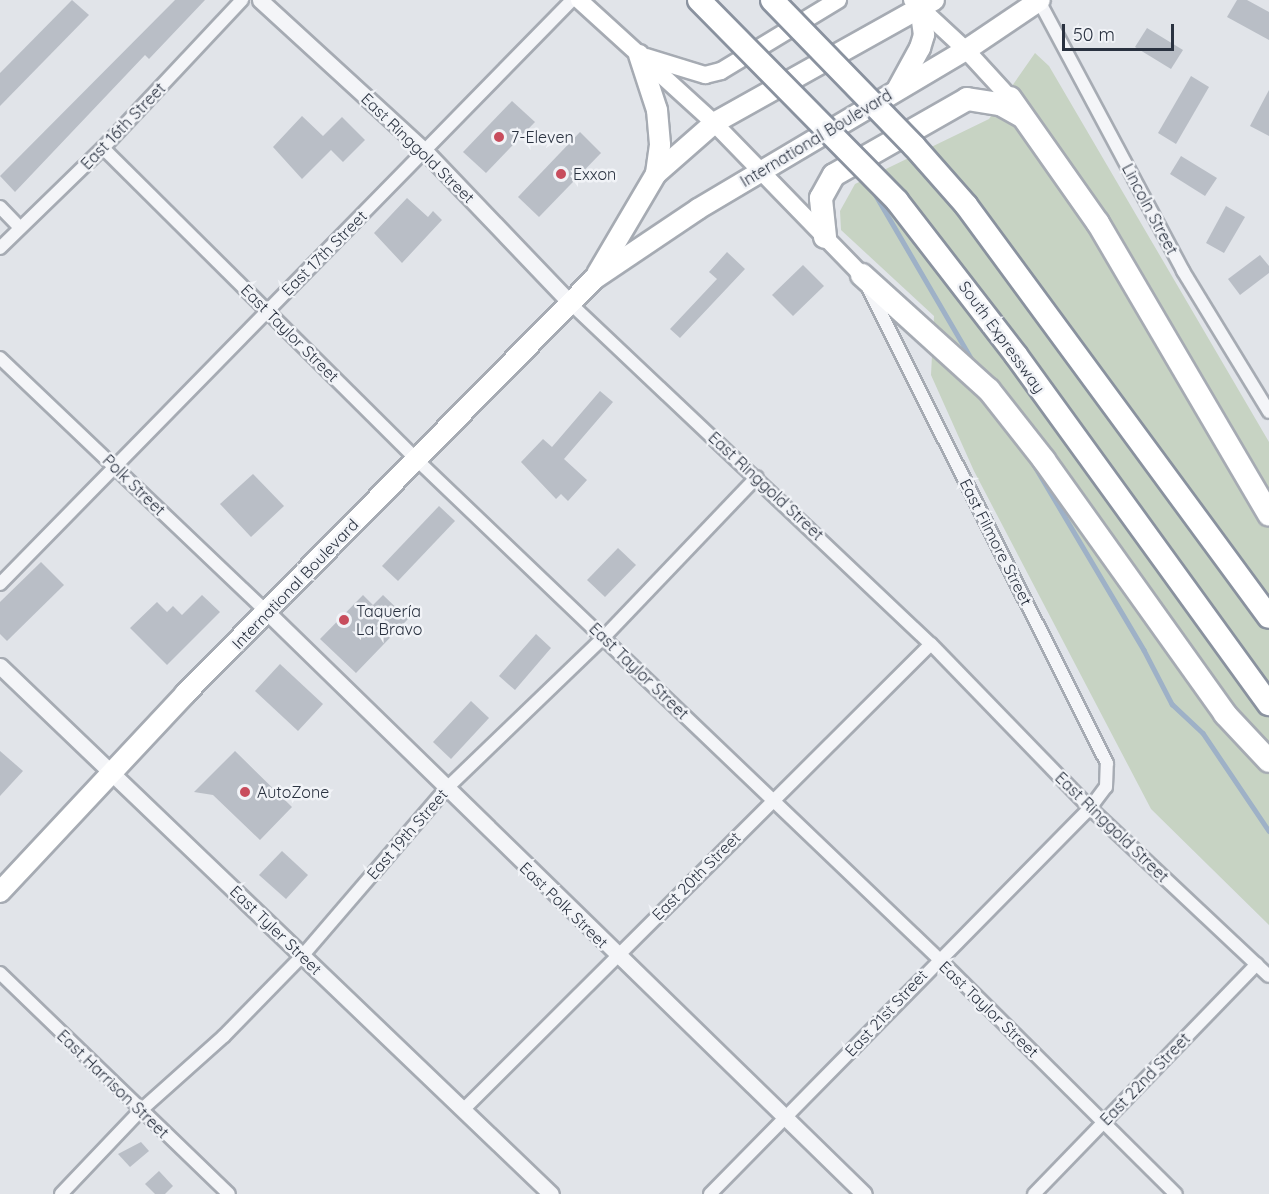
<!DOCTYPE html>
<meta charset="utf-8">
<style>
body{margin:0}
#map{position:relative;width:1269px;height:1194px;overflow:hidden;background:#e1e4e9;font-family:Quicksand,sans-serif}
div>[style]{position:absolute}
[style*='--x']{left:calc(var(--x)*1px);top:calc(var(--y)*1px);width:calc(var(--w)*1px);rotate:calc(var(--a)*1deg)}
.green>*{inset:0;background:#c7d3c3}
.stream>*{height:4.5px;margin:-2.25px;padding:0 2.25px;transform-origin:2.25px;border-radius:2.25px;background:#9eb1c7}
.building>*{inset:0;background:#b9bec6}
.roads{filter:drop-shadow(2px 0 #a6abb3) drop-shadow(-2px 0 #a6abb3) drop-shadow(0 2px #a6abb3) drop-shadow(0 -2px #a6abb3)}
.minor>*{height:12px;margin:-6px;padding:0 6px;transform-origin:6px;border-radius:6px;background:#f4f5f8}
.tertiary>*{height:15px;margin:-7.5px;padding:0 7.5px;transform-origin:7.5px;border-radius:7.5px;background:#f4f5f8}
.secondary>*{height:16px;margin:-8px;padding:0 8px;transform-origin:8px;border-radius:8px;background:#fff}
.primary>*{height:20px;margin:-10px;padding:0 10px;transform-origin:10px;border-radius:10px;background:#fff}
.motorway>*{height:22px;margin:-11px;padding:0 11px;transform-origin:11px;border-radius:11px;background:#fff}
.bridges{filter:drop-shadow(2px 0 #8a929f) drop-shadow(-2px 0 #8a929f) drop-shadow(0 2px #8a929f) drop-shadow(0 -2px #8a929f)}
.motorway-bridge>*{height:22px;margin:-11px;padding:0 11px;transform-origin:11px;border-radius:11px;background:#fff}
.dots>*{width:16px;height:16px;translate:-50% -50%;box-sizing:border-box;border:3px solid #f1f3f7;border-radius:50%}
span{translate:-50% -50%;white-space:nowrap;text-align:center;line-height:1.15;-webkit-text-stroke:5px #f1f3f7;paint-order:stroke}
.street-label{font-size:16px;color:#2a3240}
.poi-label{font-size:16px;color:#2a3240}
.left{translate:0 -50%;text-align:left}
.scale{position:absolute;left:1062px;top:24px;width:112px;height:27px;box-sizing:border-box;border:3px solid #2a3240;border-top:0;padding-left:8px;font-size:18px;line-height:21px;white-space:nowrap;color:#2a3240;-webkit-text-stroke:4px #f1f3f7;paint-order:stroke}
</style>
<div id="map">
<div class="green">
<div style="clip-path:polygon(1035px 53px,1049px 66px,1269px 442px,1269px 925px,1151px 809px,974px 471px,931px 375px,934px 316px,841px 230px,840px 211px,855px 184px,989px 119px)"></div>
</div>
<div class="stream">
<div style="--x:874;--y:192;--w:198;--a:59.7"></div>
<div style="--x:1033;--y:463;--w:217;--a:59.3"></div>
<div style="--x:1144;--y:650;--w:61;--a:62.6"></div>
<div style="--x:1172;--y:704;--w:42;--a:43.1"></div>
<div style="--x:1203;--y:733;--w:118;--a:56"></div>
</div>
<div class="building">
<div style="clip-path:polygon(72px 0,89px 15px,0 106px,0 73px)"></div>
<div style="clip-path:polygon(175px 0,205px 0,149px 59px,145px 55px,15px 192px,0 176px)"></div>
<div style="clip-path:polygon(1237px 0,1247px 0,1269px 12px,1269px 40px,1227px 17px)"></div>
<div style="clip-path:polygon(1147px 28px,1183px 50px,1171px 69px,1135px 47px)"></div>
<div style="clip-path:polygon(1191px 76px,1209px 87px,1176px 144px,1158px 133px)"></div>
<div style="clip-path:polygon(1269px 90px,1269px 136px,1250px 126px)"></div>
<div style="clip-path:polygon(512px 101px,535px 122px,486px 173px,463px 152px)"></div>
<div style="clip-path:polygon(302px 116px,323px 136px,342px 117px,365px 140px,343px 162px,331px 150px,302px 179px,273px 147px)"></div>
<div style="clip-path:polygon(580px 132px,601px 153px,539px 217px,518px 197px)"></div>
<div style="clip-path:polygon(1181px 156px,1217px 178px,1205px 196px,1170px 174px)"></div>
<div style="clip-path:polygon(407px 198px,428px 217px,433px 211px,442px 220px,402px 263px,374px 233px)"></div>
<div style="clip-path:polygon(1226px 206px,1245px 217px,1224px 253px,1206px 243px)"></div>
<div style="clip-path:polygon(727px 252px,745px 269px,680px 338px,670px 329px,717px 279px,709px 272px)"></div>
<div style="clip-path:polygon(1260px 255px,1269px 266px,1269px 273px,1240px 295px,1228px 279px)"></div>
<div style="clip-path:polygon(803px 265px,824px 286px,793px 316px,772px 295px)"></div>
<div style="clip-path:polygon(600px 391px,613px 402px,564px 459px,587px 480px,568px 501px,561px 494px,556px 499px,521px 462px,543px 439px,552px 447px)"></div>
<div style="clip-path:polygon(253px 474px,284px 506px,251px 537px,220px 504px)"></div>
<div style="clip-path:polygon(439px 506px,455px 521px,398px 581px,382px 566px)"></div>
<div style="clip-path:polygon(618px 548px,636px 565px,605px 597px,587px 580px)"></div>
<div style="clip-path:polygon(41px 562px,64px 585px,7px 641px,0 634px,0 602px)"></div>
<div style="clip-path:polygon(202px 595px,220px 612px,167px 665px,130px 628px,157px 602px,167px 612px,173px 606px,182px 615px)"></div>
<div style="clip-path:polygon(363px 595px,373px 605px,383px 595px,408px 619px,356px 673px,320px 639px)"></div>
<div style="clip-path:polygon(536px 634px,551px 648px,515px 690px,499px 676px)"></div>
<div style="clip-path:polygon(280px 664px,323px 704px,298px 731px,255px 691px)"></div>
<div style="clip-path:polygon(471px 701px,489px 718px,451px 759px,433px 742px)"></div>
<div style="clip-path:polygon(0 751px,23px 771px,0 796px)"></div>
<div style="clip-path:polygon(235px 751px,292px 807px,260px 840px,213px 795px,194px 792px)"></div>
<div style="clip-path:polygon(282px 851px,308px 875px,286px 899px,259px 875px)"></div>
<div style="clip-path:polygon(141px 1142px,149px 1151px,130px 1167px,118px 1154px)"></div>
<div style="clip-path:polygon(159px 1171px,173px 1186px,165px 1194px,155px 1194px,145px 1184px)"></div>
</div>
<div class="roads">
<div class="minor">
<div style="--x:1039;--y:1;--w:306;--a:61.9"></div>
<div style="--x:1183;--y:271;--w:165;--a:58.6"></div>
<div style="--x:103;--y:148;--w:443;--a:44.8"></div>
<div style="--x:417;--y:460;--w:721;--a:43.71"></div>
<div style="--x:938;--y:958;--w:335;--a:44.8"></div>
<div style="--x:0;--y:207;--w:28;--a:46"></div>
<div style="--x:0;--y:248;--w:144;--a:-44.2"></div>
<div style="--x:103;--y:148;--w:203;--a:-46.8"></div>
<div style="--x:571;--y:304;--w:495;--a:43.4"></div>
<div style="--x:931;--y:644;--w:228;--a:45.9"></div>
<div style="--x:1090;--y:808;--w:245;--a:43.2"></div>
<div style="--x:0;--y:358;--w:370;--a:43.6"></div>
<div style="--x:0;--y:584;--w:817;--a:-45.59"></div>
<div style="--x:0;--y:973;--w:318;--a:44"></div>
<div style="--x:463;--y:1110;--w:660;--a:-44.88"></div>
<div style="--x:61;--y:1194;--w:115;--a:-46.4"></div>
<div style="--x:140;--y:1111;--w:113;--a:-41.8"></div>
<div style="--x:224;--y:1036;--w:113;--a:-45.7"></div>
<div style="--x:303;--y:955;--w:219;--a:-49.3"></div>
<div style="--x:446;--y:789;--w:219;--a:-43.9"></div>
<div style="--x:604;--y:637;--w:221;--a:-46.3"></div>
<div style="--x:710;--y:1194;--w:542;--a:-45.45"></div>
<div style="--x:1090;--y:808;--w:26;--a:-53"></div>
<div style="--x:1106;--y:787;--w:24;--a:-88"></div>
<div style="--x:1107;--y:763;--w:532;--a:-116.71"></div>
<div style="--x:1034;--y:1194;--w:320;--a:-45.9"></div>
</div>
<div class="tertiary">
<div style="--x:260;--y:0;--w:224;--a:42.5"></div>
<div style="--x:425;--y:151;--w:211;--a:46.3"></div>
<div style="--x:268;--y:613;--w:832;--a:44.27"></div>
<div style="--x:0;--y:666;--w:763;--a:43.78"></div>
</div>
<div class="secondary">
<div style="--x:579;--y:0;--w:183;--a:42.3"></div>
<div style="--x:714;--y:123;--w:212;--a:45.8"></div>
<div style="--x:912;--y:0;--w:74;--a:42.8"></div>
<div style="--x:966;--y:50;--w:65;--a:47.5"></div>
<div style="--x:646;--y:57;--w:62;--a:17"></div>
<div style="--x:705;--y:75;--w:16;--a:-14"></div>
<div style="--x:721;--y:71;--w:137;--a:-31.3"></div>
</div>
<div class="primary">
<div style="--x:639;--y:55;--w:58;--a:71.9"></div>
<div style="--x:657;--y:110;--w:35;--a:85"></div>
<div style="--x:660;--y:145;--w:29;--a:98"></div>
<div style="--x:898;--y:88;--w:46;--a:-61.2"></div>
<div style="--x:920;--y:48;--w:14;--a:-73"></div>
<div style="--x:924;--y:35;--w:28;--a:-98"></div>
<div style="--x:597;--y:274;--w:116;--a:-59.5"></div>
<div style="--x:656;--y:174;--w:77;--a:-41.3"></div>
<div style="--x:714;--y:123;--w:252;--a:-29.2"></div>
<div style="--x:0;--y:892;--w:271;--a:-46.9"></div>
<div style="--x:185;--y:694;--w:583;--a:-45.42"></div>
<div style="--x:594;--y:279;--w:125;--a:-33.9"></div>
<div style="--x:698;--y:209;--w:312;--a:-30.7"></div>
<div style="--x:966;--y:50;--w:89;--a:-34"></div>
</div>
<div class="motorway">
<div style="--x:1010;--y:98;--w:153;--a:54.9"></div>
<div style="--x:1098;--y:223;--w:338;--a:59.6"></div>
<div style="--x:825;--y:237;--w:39;--a:-96"></div>
<div style="--x:821;--y:198;--w:26;--a:-61"></div>
<div style="--x:834;--y:175;--w:153;--a:-29.7"></div>
<div style="--x:967;--y:99;--w:33;--a:9"></div>
<div style="--x:1000;--y:104;--w:25;--a:29"></div>
<div style="--x:862;--y:275;--w:171;--a:42.2"></div>
<div style="--x:989;--y:390;--w:89;--a:51.8"></div>
<div style="--x:1044;--y:460;--w:312;--a:54.5"></div>
<div style="--x:1225;--y:714;--w:64;--a:46.9"></div>
</div>
</div>
<div class="bridges">
<div class="motorway-bridge">
<div style="--x:699;--y:0;--w:282;--a:45.4"></div>
<div style="--x:897;--y:201;--w:195;--a:52.3"></div>
<div style="--x:1016;--y:355;--w:431;--a:54.1"></div>
<div style="--x:772;--y:0;--w:204;--a:45.8"></div>
<div style="--x:914;--y:146;--w:79;--a:48.6"></div>
<div style="--x:966;--y:205;--w:511;--a:53.67"></div>
</div>
</div>
<div class="dots">
<div style="left:499px;top:137px;background:#c84d5d"></div>
<div style="left:561px;top:174px;background:#c84d5d"></div>
<div style="left:344px;top:620px;background:#c84d5d"></div>
<div style="left:245px;top:792px;background:#c84d5d"></div>
</div>
<div class="street-label">
<span style="left:123px;top:126px;rotate:-46deg">East 16th Street</span>
<span style="left:816px;top:138px;rotate:-31deg">International Boulevard</span>
<span style="left:418px;top:148px;rotate:44deg">East Ringgold Street</span>
<span style="left:1150px;top:209px;rotate:62deg">Lincoln Street</span>
<span style="left:324px;top:253px;rotate:-45deg">East 17th Street</span>
<span style="left:290px;top:333px;rotate:45deg">East Taylor Street</span>
<span style="left:1002px;top:337px;rotate:54deg">South Expressway</span>
<span style="left:134px;top:485px;rotate:44deg">Polk Street</span>
<span style="left:766px;top:486px;rotate:43deg">East Ringgold Street</span>
<span style="left:996px;top:542px;rotate:63deg">East Filmore Street</span>
<span style="left:295px;top:584px;rotate:-46deg">International Boulevard</span>
<span style="left:639px;top:671px;rotate:44deg">East Taylor Street</span>
<span style="left:1112px;top:827px;rotate:44deg">East Ringgold Street</span>
<span style="left:407px;top:834px;rotate:-49deg">East 19th Street</span>
<span style="left:696px;top:876px;rotate:-45deg">East 20th Street</span>
<span style="left:564px;top:905px;rotate:44deg">East Polk Street</span>
<span style="left:276px;top:930px;rotate:44deg">East Tyler Street</span>
<span style="left:989px;top:1009px;rotate:44deg">East Taylor Street</span>
<span style="left:886px;top:1013px;rotate:-47deg">East 21st Street</span>
<span style="left:1145px;top:1079px;rotate:-46deg">East 22nd Street</span>
<span style="left:113px;top:1084px;rotate:44deg">East Harrison Street</span>
</div>
<div class="poi-label">
<span class="left" style="left:511px;top:137px">7-Eleven</span>
<span class="left" style="left:573px;top:174px">Exxon</span>
<span class="left" style="left:356px;top:620px">Taquería<br>La Bravo</span>
<span class="left" style="left:257px;top:792px">AutoZone</span>
</div>
<div class="scale">50 m</div>
</div>
